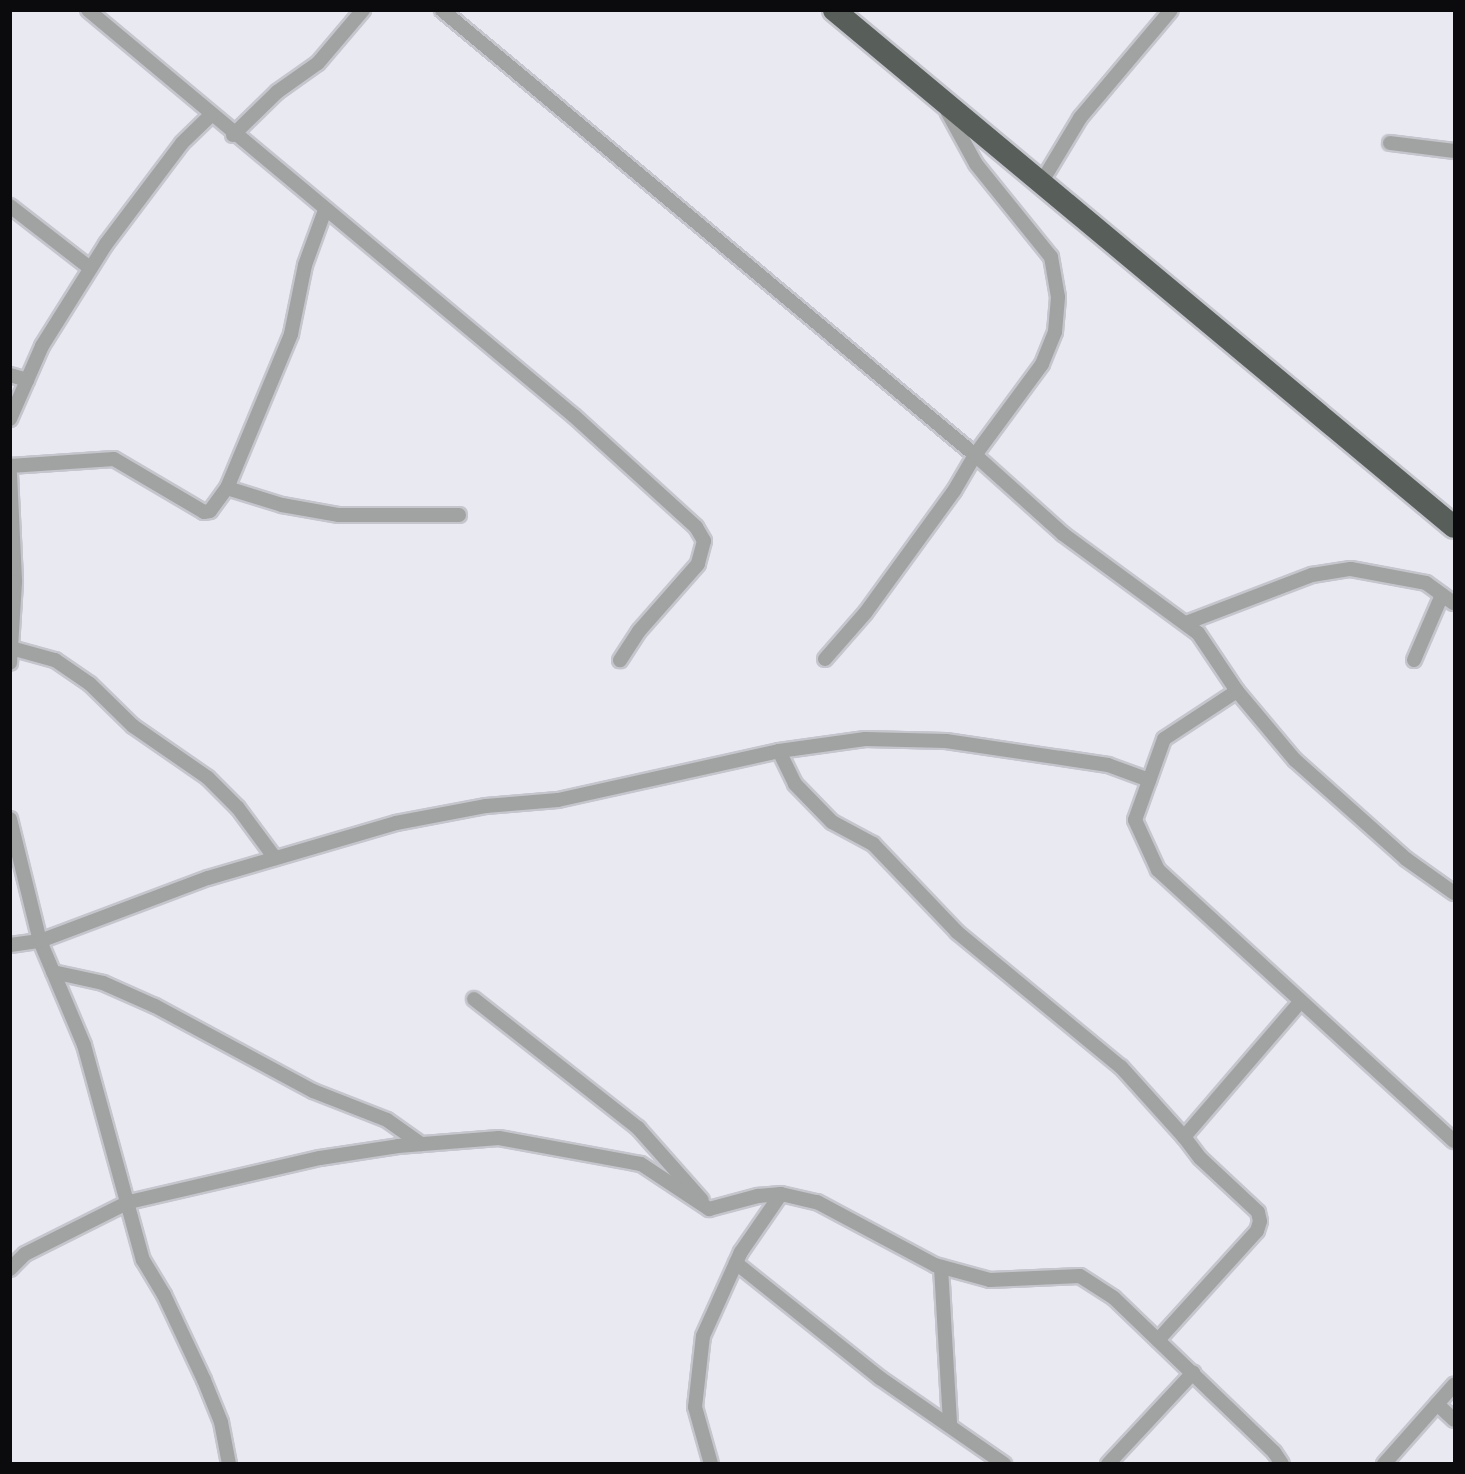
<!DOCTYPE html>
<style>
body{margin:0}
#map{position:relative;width:1465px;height:1474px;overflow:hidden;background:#e9eaf1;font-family:Spectral,serif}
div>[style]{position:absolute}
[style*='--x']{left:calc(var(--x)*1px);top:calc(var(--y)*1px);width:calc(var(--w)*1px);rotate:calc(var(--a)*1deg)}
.roads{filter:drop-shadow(2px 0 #c5c6cd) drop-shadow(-2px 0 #c5c6cd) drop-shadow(0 2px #c5c6cd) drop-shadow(0 -2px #c5c6cd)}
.minor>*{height:14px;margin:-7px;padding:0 7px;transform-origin:7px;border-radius:7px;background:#a0a3a1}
.trunk>*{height:22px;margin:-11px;padding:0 11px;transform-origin:11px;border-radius:11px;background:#585e5a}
span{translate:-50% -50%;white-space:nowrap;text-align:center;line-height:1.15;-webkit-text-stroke:6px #fff;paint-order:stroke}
.frame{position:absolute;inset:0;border:12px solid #0b0b0e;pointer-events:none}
</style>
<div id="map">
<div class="roads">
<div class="minor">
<div style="--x:88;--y:10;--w:633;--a:39.88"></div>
<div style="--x:574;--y:416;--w:165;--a:42.3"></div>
<div style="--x:696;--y:527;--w:16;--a:60"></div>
<div style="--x:704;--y:541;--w:24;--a:105"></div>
<div style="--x:698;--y:564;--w:89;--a:131.4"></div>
<div style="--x:639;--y:631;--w:35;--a:123"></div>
<div style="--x:442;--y:10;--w:694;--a:39.86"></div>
<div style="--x:975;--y:455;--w:118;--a:41.9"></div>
<div style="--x:1063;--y:534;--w:167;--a:36.3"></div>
<div style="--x:1198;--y:633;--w:70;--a:56.1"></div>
<div style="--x:1237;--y:691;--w:90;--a:50"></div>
<div style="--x:1295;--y:760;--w:149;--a:41.7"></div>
<div style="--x:1406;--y:859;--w:59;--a:35.3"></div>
<div style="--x:233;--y:135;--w:62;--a:-44.3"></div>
<div style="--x:277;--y:92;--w:50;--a:-35.3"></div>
<div style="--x:318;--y:63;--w:70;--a:-49.7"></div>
<div style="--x:1390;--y:143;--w:64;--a:7.1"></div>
<div style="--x:1041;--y:183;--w:76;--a:-59"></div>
<div style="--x:1080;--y:118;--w:141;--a:-49.9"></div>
<div style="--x:10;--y:206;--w:101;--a:37.8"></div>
<div style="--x:10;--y:375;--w:18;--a:16"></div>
<div style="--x:10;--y:419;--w:80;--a:-66.3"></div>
<div style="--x:42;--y:346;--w:120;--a:-57.9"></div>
<div style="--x:106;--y:244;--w:126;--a:-53"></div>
<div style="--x:182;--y:143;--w:39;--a:-44"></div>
<div style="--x:10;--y:466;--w:104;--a:-3.9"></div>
<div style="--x:114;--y:459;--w:104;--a:30.5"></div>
<div style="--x:204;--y:512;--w:6;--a:-9"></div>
<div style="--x:210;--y:511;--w:29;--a:-54"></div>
<div style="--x:227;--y:488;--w:167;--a:-67.4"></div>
<div style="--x:291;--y:334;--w:70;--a:-78.5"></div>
<div style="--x:305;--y:265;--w:59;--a:-70"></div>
<div style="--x:10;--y:474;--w:108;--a:87.3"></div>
<div style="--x:15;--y:582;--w:81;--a:93.5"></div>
<div style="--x:227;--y:488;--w:58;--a:17.2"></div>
<div style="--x:282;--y:505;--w:58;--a:10"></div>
<div style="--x:339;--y:515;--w:120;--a:0"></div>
<div style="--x:1186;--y:623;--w:135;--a:-20.9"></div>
<div style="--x:1312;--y:575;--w:39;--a:-9"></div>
<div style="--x:1351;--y:569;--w:76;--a:10.6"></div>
<div style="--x:1426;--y:583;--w:34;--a:36"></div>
<div style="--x:11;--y:648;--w:46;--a:15.3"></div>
<div style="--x:55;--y:660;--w:42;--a:34.4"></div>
<div style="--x:90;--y:684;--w:60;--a:44.3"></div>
<div style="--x:133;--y:726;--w:91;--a:34.7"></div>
<div style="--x:208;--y:778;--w:42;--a:45"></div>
<div style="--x:238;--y:808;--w:62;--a:53.5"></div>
<div style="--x:825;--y:659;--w:62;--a:-48.9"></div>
<div style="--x:866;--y:612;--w:150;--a:-54"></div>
<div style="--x:954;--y:491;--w:42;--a:-59.7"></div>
<div style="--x:975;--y:455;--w:113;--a:-53.6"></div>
<div style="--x:1042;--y:364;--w:35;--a:-68"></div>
<div style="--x:1055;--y:332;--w:35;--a:-85"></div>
<div style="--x:1058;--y:297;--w:41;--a:-99.9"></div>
<div style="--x:1051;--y:257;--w:119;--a:-128.9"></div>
<div style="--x:976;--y:164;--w:60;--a:-118.7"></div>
<div style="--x:1414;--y:660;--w:71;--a:-66.7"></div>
<div style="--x:1237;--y:691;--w:87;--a:146.7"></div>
<div style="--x:1164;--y:739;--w:86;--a:109.7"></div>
<div style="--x:1135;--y:820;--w:55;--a:65.3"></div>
<div style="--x:1158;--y:870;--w:401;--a:42.5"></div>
<div style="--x:779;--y:751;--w:37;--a:64"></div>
<div style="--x:795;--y:784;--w:53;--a:45.8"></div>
<div style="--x:832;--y:822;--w:47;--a:28.2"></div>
<div style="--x:873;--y:844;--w:122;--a:46.3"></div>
<div style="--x:957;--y:932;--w:212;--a:39.5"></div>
<div style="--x:1121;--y:1067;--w:94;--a:48"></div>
<div style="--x:10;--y:819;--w:126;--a:76.2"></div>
<div style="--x:40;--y:941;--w:113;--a:67.1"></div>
<div style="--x:84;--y:1045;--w:223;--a:74.7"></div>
<div style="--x:143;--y:1260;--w:41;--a:59"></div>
<div style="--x:164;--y:1295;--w:94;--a:64.8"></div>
<div style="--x:204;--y:1380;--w:45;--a:68"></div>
<div style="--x:221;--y:1422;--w:43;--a:79.2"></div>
<div style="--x:10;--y:945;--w:30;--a:-8"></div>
<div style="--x:40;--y:941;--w:179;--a:-20.6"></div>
<div style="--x:208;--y:878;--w:196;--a:-16.3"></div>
<div style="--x:396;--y:823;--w:92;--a:-10.7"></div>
<div style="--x:486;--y:806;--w:72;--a:-4.8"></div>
<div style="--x:558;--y:800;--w:226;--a:-12.5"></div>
<div style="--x:779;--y:751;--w:87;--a:-7.9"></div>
<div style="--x:865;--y:739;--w:81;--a:1.4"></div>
<div style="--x:946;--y:741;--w:164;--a:8.4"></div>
<div style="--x:1108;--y:765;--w:44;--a:20.1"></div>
<div style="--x:53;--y:972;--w:51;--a:12.4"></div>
<div style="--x:103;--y:983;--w:57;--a:23.9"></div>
<div style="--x:155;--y:1006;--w:179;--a:28.3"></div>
<div style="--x:313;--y:1091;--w:79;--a:21.4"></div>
<div style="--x:387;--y:1120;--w:42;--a:35.2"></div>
<div style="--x:474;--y:999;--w:209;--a:38.2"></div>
<div style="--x:638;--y:1128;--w:96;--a:48.4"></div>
<div style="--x:736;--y:1263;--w:184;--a:38.6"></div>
<div style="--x:880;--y:1378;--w:151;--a:34.7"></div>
<div style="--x:941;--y:1267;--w:157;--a:86.7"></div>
<div style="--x:10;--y:1269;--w:21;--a:-45"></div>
<div style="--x:25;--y:1254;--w:116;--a:-26.6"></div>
<div style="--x:129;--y:1202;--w:196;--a:-13"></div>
<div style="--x:320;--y:1158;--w:79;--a:-8.7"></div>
<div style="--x:398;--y:1146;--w:101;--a:-4.5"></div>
<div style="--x:499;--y:1138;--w:144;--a:10.4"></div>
<div style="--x:641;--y:1164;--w:82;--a:33.5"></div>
<div style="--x:709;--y:1209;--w:51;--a:-14.9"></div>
<div style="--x:758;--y:1196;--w:23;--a:-5"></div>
<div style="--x:781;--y:1194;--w:37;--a:13"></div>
<div style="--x:817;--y:1202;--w:134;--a:28.1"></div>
<div style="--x:935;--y:1265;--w:57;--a:15.3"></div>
<div style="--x:990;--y:1280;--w:90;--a:-2.5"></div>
<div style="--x:1080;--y:1276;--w:40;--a:32.9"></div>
<div style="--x:1114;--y:1298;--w:222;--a:43.9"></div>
<div style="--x:1274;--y:1452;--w:14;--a:56"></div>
<div style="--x:1158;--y:1340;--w:147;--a:-47.8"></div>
<div style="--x:1257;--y:1231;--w:10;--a:-73"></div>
<div style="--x:1260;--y:1221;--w:9;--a:-103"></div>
<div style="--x:1258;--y:1212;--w:79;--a:-137"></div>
<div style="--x:1200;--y:1158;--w:26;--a:-127"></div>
<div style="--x:1184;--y:1137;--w:178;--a:-49.3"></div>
<div style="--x:1437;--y:1404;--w:23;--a:43"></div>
<div style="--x:711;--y:1464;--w:59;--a:-105.7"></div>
<div style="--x:695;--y:1407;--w:71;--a:-83.6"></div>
<div style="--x:703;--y:1336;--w:92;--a:-65.7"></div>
<div style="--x:741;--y:1252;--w:70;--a:-55.4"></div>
<div style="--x:1108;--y:1464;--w:125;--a:-47"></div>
<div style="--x:1384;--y:1464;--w:106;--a:-48.5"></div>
</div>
<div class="trunk">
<div style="--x:834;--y:10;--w:807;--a:39.82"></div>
</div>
</div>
<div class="frame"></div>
</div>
